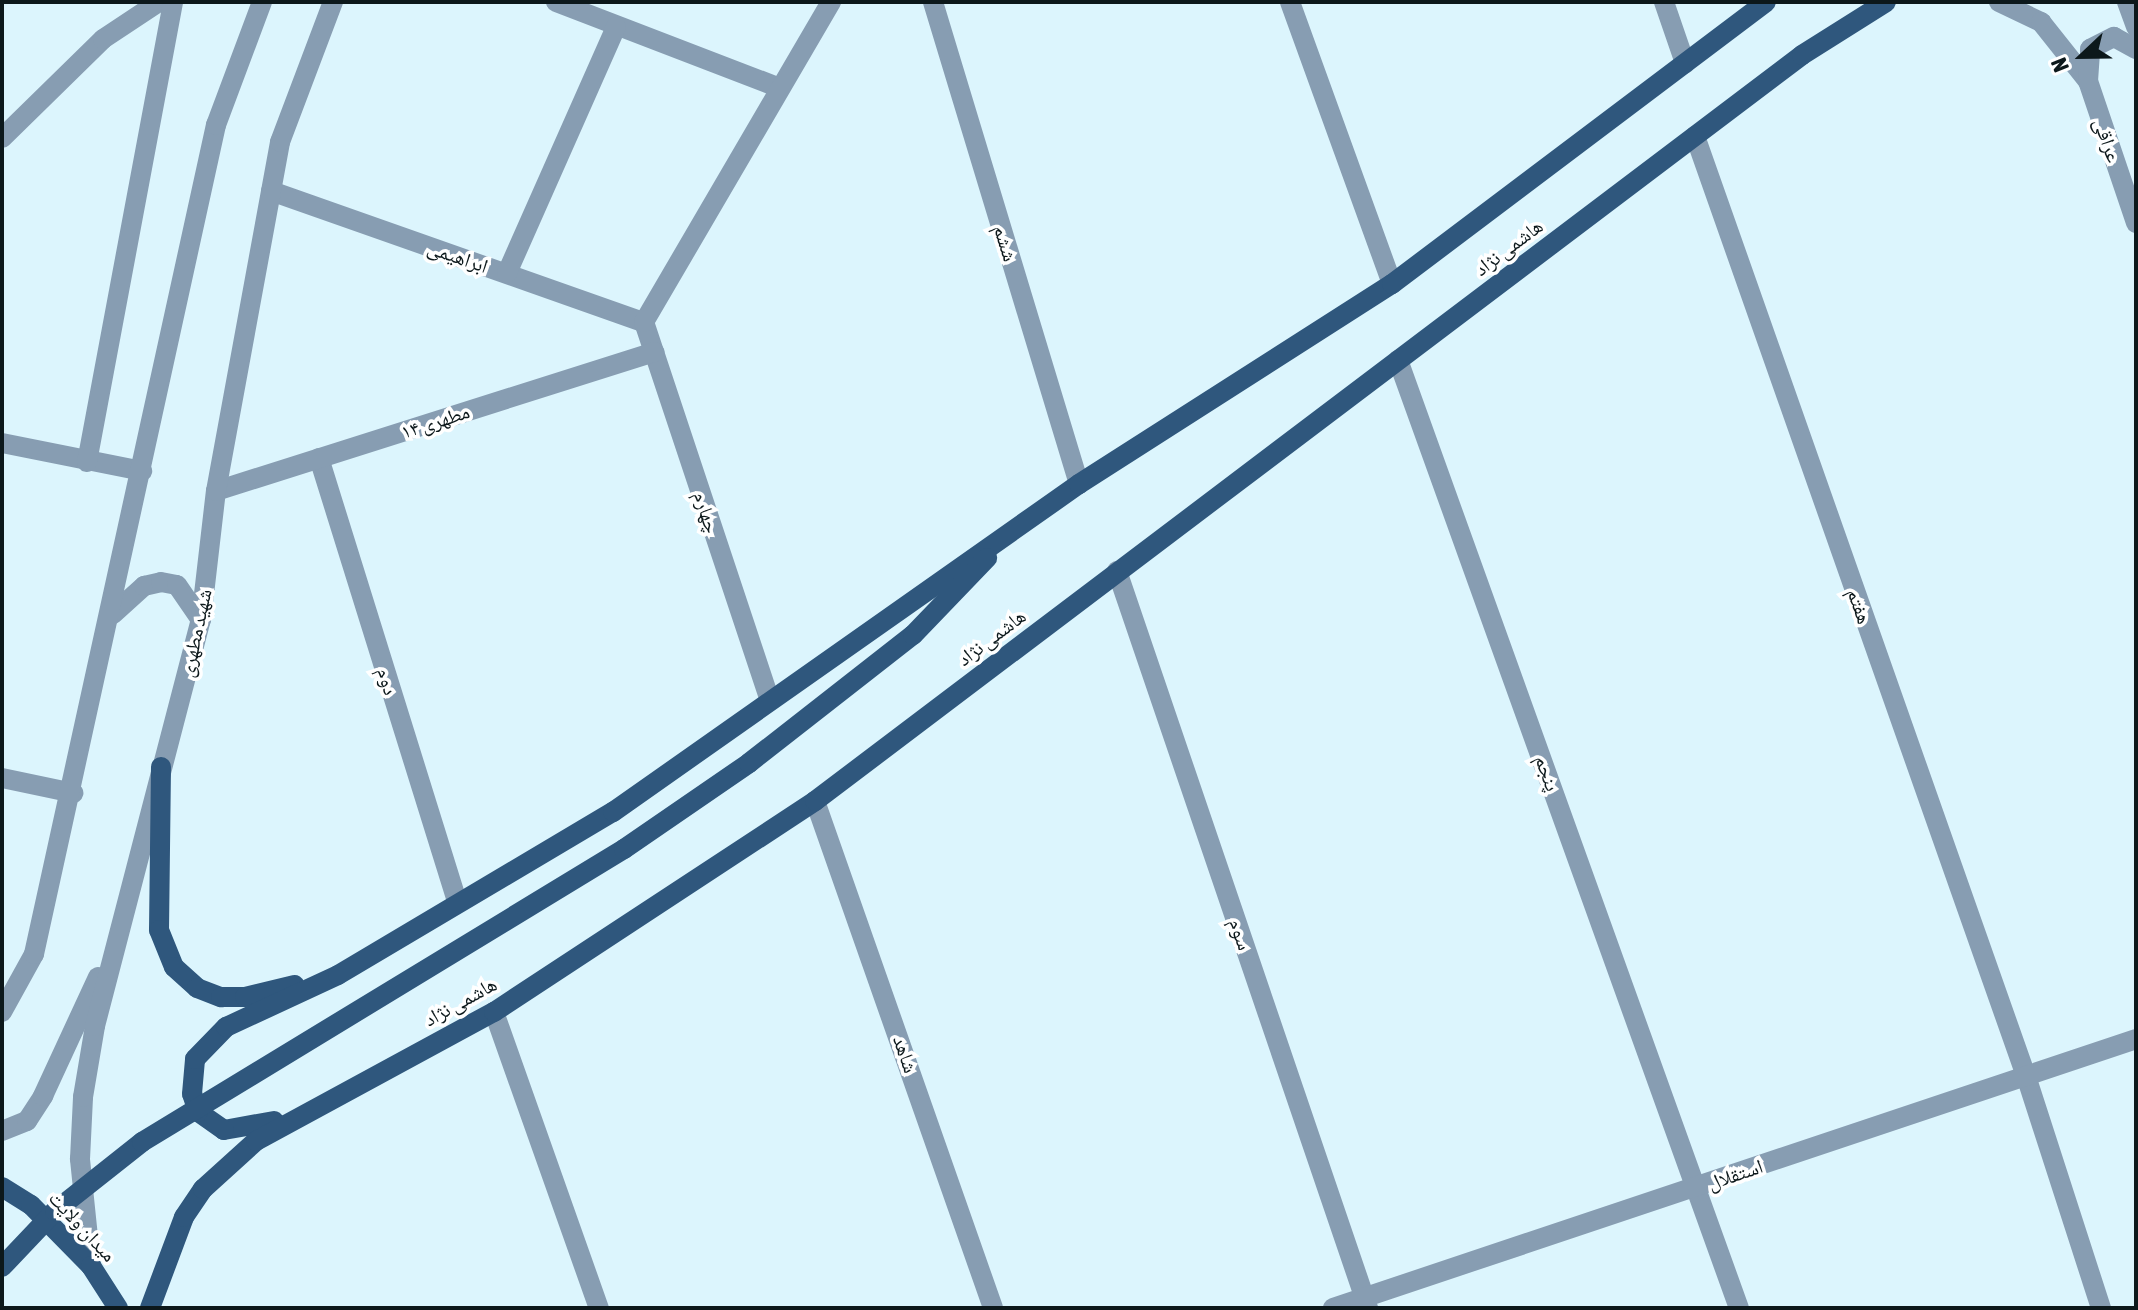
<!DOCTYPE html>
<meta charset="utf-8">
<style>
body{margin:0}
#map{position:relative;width:2138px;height:1310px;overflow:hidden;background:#dcf5fd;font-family:"Asap Condensed","Noto Naskh Arabic",sans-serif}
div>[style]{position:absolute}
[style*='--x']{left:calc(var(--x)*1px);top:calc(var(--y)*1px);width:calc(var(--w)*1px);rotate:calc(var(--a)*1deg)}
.minor>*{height:20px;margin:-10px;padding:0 10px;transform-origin:10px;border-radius:10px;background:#879db2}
.major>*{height:20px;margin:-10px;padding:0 10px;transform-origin:10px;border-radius:10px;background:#2f577d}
span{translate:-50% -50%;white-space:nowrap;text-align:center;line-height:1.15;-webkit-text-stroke:7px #fff;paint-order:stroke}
.street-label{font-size:20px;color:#0c181b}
.frame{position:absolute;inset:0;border:4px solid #0c181b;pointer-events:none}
.north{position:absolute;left:2042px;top:16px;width:80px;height:80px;-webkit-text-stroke:6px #fff;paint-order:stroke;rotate:248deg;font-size:22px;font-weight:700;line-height:32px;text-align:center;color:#0c181b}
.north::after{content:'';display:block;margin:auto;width:28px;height:36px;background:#0c181b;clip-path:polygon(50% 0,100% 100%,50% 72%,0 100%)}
</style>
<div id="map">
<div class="minor">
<div style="--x:556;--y:2;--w:238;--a:21"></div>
<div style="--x:933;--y:2;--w:504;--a:73.15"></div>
<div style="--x:1290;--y:2;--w:300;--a:70.1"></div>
<div style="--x:1664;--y:2;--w:65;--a:71"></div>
<div style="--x:1999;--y:2;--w:47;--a:25.5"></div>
<div style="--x:2041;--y:22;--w:75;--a:51.5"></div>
<div style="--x:2088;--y:81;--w:150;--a:71.3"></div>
<div style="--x:2127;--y:2;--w:27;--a:70"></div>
<div style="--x:2088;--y:81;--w:32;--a:-86"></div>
<div style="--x:2090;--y:49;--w:27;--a:-27"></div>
<div style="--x:2114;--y:37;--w:25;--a:29"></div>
<div style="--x:1695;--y:136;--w:997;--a:70.6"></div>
<div style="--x:2026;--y:1076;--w:244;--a:72.1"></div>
<div style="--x:2;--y:138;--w:141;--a:-44.4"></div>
<div style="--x:103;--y:39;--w:67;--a:-33.5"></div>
<div style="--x:271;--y:191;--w:395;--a:19.4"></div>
<div style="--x:507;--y:273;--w:269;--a:-66.1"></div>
<div style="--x:644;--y:322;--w:399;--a:71.6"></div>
<div style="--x:644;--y:322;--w:371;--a:-59.7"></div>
<div style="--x:1398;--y:360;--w:1007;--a:70.22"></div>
<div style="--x:2;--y:443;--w:143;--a:11.3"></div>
<div style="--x:319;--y:458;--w:466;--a:72.7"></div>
<div style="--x:87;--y:462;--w:468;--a:-79.4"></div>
<div style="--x:216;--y:491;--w:460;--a:-17.6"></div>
<div style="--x:1117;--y:571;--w:779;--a:71.19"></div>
<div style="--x:113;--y:614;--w:42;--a:-42.1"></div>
<div style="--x:144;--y:586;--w:17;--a:-13"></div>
<div style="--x:161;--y:582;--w:16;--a:11"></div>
<div style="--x:177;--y:585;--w:42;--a:55.6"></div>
<div style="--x:2;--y:778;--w:73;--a:11.9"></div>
<div style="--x:815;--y:801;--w:537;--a:70.65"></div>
<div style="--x:2;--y:1012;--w:66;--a:-61.1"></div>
<div style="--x:34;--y:954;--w:849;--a:-77.62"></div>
<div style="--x:216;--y:125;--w:131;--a:-69.5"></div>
<div style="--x:494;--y:1012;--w:314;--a:70.5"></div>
<div style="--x:2;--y:1131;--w:27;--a:-22"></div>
<div style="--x:27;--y:1121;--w:30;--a:-57"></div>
<div style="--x:43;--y:1096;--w:131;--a:-65.2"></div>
<div style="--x:91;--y:1266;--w:108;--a:-95.9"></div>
<div style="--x:80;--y:1159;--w:62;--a:-87.2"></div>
<div style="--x:83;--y:1097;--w:72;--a:-80.4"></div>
<div style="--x:95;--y:1026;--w:420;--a:-75.4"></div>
<div style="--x:201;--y:620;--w:130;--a:-83.4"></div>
<div style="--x:216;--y:491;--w:355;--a:-79.6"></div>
<div style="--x:280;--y:142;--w:150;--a:-69.3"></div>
<div style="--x:1333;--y:1308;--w:847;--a:-18.52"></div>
</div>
<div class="major">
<div style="--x:161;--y:767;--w:163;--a:90.7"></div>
<div style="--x:159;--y:930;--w:40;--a:68"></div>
<div style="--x:174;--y:967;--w:31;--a:42"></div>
<div style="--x:197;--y:988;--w:26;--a:21"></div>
<div style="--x:221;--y:997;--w:24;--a:0"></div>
<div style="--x:245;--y:997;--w:51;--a:-13.5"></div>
<div style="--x:274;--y:1121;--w:51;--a:169.8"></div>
<div style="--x:224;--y:1130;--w:32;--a:-145"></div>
<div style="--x:198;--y:1112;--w:19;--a:-108"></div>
<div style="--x:192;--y:1094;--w:35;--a:-85"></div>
<div style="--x:195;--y:1059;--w:45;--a:-45.9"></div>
<div style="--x:226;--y:1027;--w:123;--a:-24.9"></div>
<div style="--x:338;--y:975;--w:320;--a:-30.7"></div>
<div style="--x:613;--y:812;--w:570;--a:-35.14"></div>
<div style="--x:1079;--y:484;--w:371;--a:-32.6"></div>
<div style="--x:1392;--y:284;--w:468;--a:-37"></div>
<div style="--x:2;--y:1187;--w:34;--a:32"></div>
<div style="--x:31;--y:1205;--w:86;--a:45.5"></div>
<div style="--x:91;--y:1266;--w:50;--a:57.3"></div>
<div style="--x:2;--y:1267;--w:77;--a:-46.6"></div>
<div style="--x:55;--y:1211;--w:111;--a:-38.4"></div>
<div style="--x:142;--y:1142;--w:564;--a:-31.29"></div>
<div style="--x:624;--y:849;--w:152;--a:-34.5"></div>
<div style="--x:749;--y:763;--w:208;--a:-38"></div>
<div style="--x:913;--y:635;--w:107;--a:-46.1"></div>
<div style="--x:150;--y:1308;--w:97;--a:-69.5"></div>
<div style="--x:184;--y:1217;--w:34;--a:-56"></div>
<div style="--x:203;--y:1189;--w:72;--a:-42.2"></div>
<div style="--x:256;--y:1141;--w:271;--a:-28.5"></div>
<div style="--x:494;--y:1012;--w:384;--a:-33.3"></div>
<div style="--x:815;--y:801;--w:1237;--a:-37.08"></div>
<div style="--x:1802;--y:55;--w:99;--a:-32.2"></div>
</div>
<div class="street-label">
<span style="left:2108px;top:140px;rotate:71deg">عراقی</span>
<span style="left:1006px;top:243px;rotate:73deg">ششم</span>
<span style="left:1508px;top:247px;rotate:-37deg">هاشمی نژاد</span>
<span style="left:458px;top:256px;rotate:19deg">ابراهیمی</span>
<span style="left:435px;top:421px;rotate:-18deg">مطهری ۱۴</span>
<span style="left:707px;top:512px;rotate:72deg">چهارم</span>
<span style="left:1860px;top:606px;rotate:71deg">هفتم</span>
<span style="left:195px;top:633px;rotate:-78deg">شهید مطهری</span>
<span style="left:991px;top:637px;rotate:-37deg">هاشمی نژاد</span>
<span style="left:388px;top:681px;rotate:73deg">دوم</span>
<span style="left:1548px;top:773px;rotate:70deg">پنجم</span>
<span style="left:1241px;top:934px;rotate:71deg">سوم</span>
<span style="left:460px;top:1001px;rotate:-29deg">هاشمی نژاد</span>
<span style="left:906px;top:1054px;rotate:71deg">شاهد</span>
<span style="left:1735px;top:1174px;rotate:-19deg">استقلال</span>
<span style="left:83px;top:1226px;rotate:47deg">میدان ولایت</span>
</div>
<div class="frame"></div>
<div class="north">N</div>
</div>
